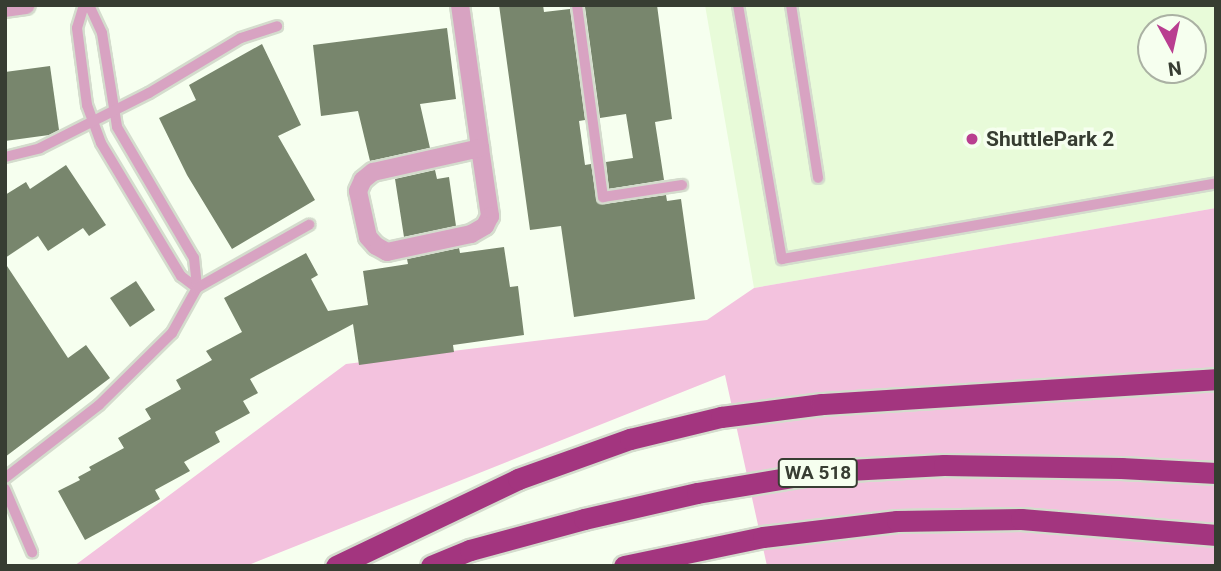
<!DOCTYPE html>
<style>
body{margin:0}
#map{position:relative;width:1221px;height:571px;overflow:hidden;background:#f6ffef;font-family:Roboto,sans-serif}
div>[style]{position:absolute}
[style*='--x']{left:calc(var(--x)*1px);top:calc(var(--y)*1px);width:calc(var(--w)*1px);rotate:calc(var(--a)*1deg)}
.built>*{inset:0;background:#e8fbd9}
.green>*{inset:0;background:#f3c2de}
.building>*{inset:0;background:#78866d}
.roads{filter:drop-shadow(2px 0 #d4dccd) drop-shadow(-2px 0 #d4dccd) drop-shadow(0 2px #d4dccd) drop-shadow(0 -2px #d4dccd)}
.lane>*{height:10px;margin:-5px;padding:0 5px;transform-origin:5px;border-radius:5px;background:#d8a3c2}
.street>*{height:18px;margin:-9px;padding:0 9px;transform-origin:9px;border-radius:9px;background:#d8a3c2}
.highway>*{height:21px;margin:-10.5px;padding:0 10.5px;transform-origin:10.5px;border-radius:10.5px;background:#a3357f}
.dots>*{width:19px;height:19px;translate:-50% -50%;box-sizing:border-box;border:4px solid #f6ffef;border-radius:50%}
span{translate:-50% -50%;white-space:nowrap;text-align:center;line-height:1.15;-webkit-text-stroke:7px #f6ffef;paint-order:stroke}
.shield-label span{padding:2px 5px;background:#f6ffef;border:2px solid;border-radius:5px;-webkit-text-stroke-width:0}
.shield-label{font-size:19px;color:#373d32;font-weight:700}
.poi-label{font-size:21px;color:#373d32;font-weight:700}
.left{translate:0 -50%;text-align:left}
.frame{position:absolute;inset:0;border:7px solid #373d32;pointer-events:none}
.north{position:absolute;left:1137px;top:14px;width:70px;height:70px;box-sizing:border-box;background:#f6ffef;border:2px solid #aab1a3;border-radius:50%;rotate:172deg;font-size:19px;font-weight:700;line-height:28px;text-align:center;color:#373d32}
.north::after{content:'';display:block;margin:auto;width:24px;height:32px;background:#b93e90;clip-path:polygon(50% 0,100% 100%,50% 72%,0 100%)}
</style>
<div id="map">
<div class="built">
<div style="clip-path:polygon(evenodd,705px 5px,1216px 5px,1216px 208px,754px 288px,705px 5px,1151px 28px,1193px 28px,1193px 70px,1151px 70px,1151px 28px)"></div>
</div>
<div class="green">
<div style="clip-path:polygon(1216px 208px,1216px 566px,767px 566px,725px 375px,246px 566px,74px 566px,346px 364px,707px 320px,754px 288px)"></div>
</div>
<div class="building">
<div style="clip-path:polygon(499px 5px,543px 5px,544px 12px,570px 9px,585px 120px,579px 121px,585px 165px,591px 164px,597px 201px,604px 204px,666px 195px,667px 201px,681px 199px,695px 299px,574px 317px,561px 226px,530px 230px)"></div>
<div style="clip-path:polygon(657px 5px,672px 119px,655px 122px,664px 180px,609px 189px,606px 162px,633px 158px,626px 114px,600px 118px,585px 7px)"></div>
<div style="clip-path:polygon(447px 28px,456px 99px,420px 104px,430px 148px,370px 161px,358px 111px,321px 116px,313px 45px)"></div>
<div style="clip-path:polygon(262px 44px,301px 125px,278px 136px,315px 200px,232px 249px,187px 175px,159px 118px,196px 100px,189px 85px)"></div>
<div style="clip-path:polygon(50px 66px,59px 130px,49px 135px,5px 141px,5px 72px)"></div>
<div style="clip-path:polygon(66px 165px,106px 225px,89px 236px,83px 228px,48px 251px,38px 236px,5px 258px,5px 195px,26px 182px,30px 189px)"></div>
<div style="clip-path:polygon(435px 170px,437px 179px,449px 177px,456px 226px,404px 237px,395px 179px)"></div>
<div style="clip-path:polygon(504px 247px,510px 287px,518px 286px,524px 335px,453px 345px,454px 352px,359px 365px,353px 324px,250px 379px,258px 393px,243px 401px,250px 413px,215px 432px,220px 442px,184px 462px,190px 471px,155px 490px,160px 499px,85px 540px,58px 491px,80px 480px,78px 477px,91px 470px,89px 467px,124px 448px,118px 438px,151px 419px,145px 409px,181px 389px,176px 380px,212px 360px,206px 351px,242px 332px,224px 298px,306px 253px,318px 275px,311px 279px,328px 311px,368px 305px,363px 271px,408px 264px,407px 259px,459px 248px,460px 253px)"></div>
<div style="clip-path:polygon(5px 263px,68px 358px,86px 345px,110px 378px,5px 457px)"></div>
<div style="clip-path:polygon(136px 281px,155px 310px,130px 327px,110px 298px)"></div>
</div>
<div class="roads">
<div class="lane">
<div style="--x:84;--y:5;--w:24;--a:107"></div>
<div style="--x:77;--y:28;--w:78;--a:82.6"></div>
<div style="--x:87;--y:105;--w:40;--a:69.8"></div>
<div style="--x:101;--y:143;--w:155;--a:59"></div>
<div style="--x:181;--y:276;--w:20;--a:37"></div>
<div style="--x:89;--y:5;--w:31;--a:65"></div>
<div style="--x:102;--y:33;--w:95;--a:80.9"></div>
<div style="--x:117;--y:127;--w:152;--a:59.6"></div>
<div style="--x:194;--y:258;--w:30;--a:84"></div>
<div style="--x:577;--y:5;--w:194;--a:82.3"></div>
<div style="--x:603;--y:197;--w:80;--a:-8.6"></div>
<div style="--x:738;--y:5;--w:258;--a:80.2"></div>
<div style="--x:782;--y:259;--w:441;--a:-9.9"></div>
<div style="--x:791;--y:5;--w:175;--a:81.1"></div>
<div style="--x:5;--y:157;--w:36;--a:-14"></div>
<div style="--x:40;--y:148;--w:122;--a:-26.8"></div>
<div style="--x:149;--y:93;--w:107;--a:-30.9"></div>
<div style="--x:241;--y:38;--w:38;--a:-18"></div>
<div style="--x:5;--y:478;--w:119;--a:-37.8"></div>
<div style="--x:99;--y:405;--w:103;--a:-44.6"></div>
<div style="--x:172;--y:333;--w:51;--a:-60.9"></div>
<div style="--x:197;--y:288;--w:129;--a:-29.4"></div>
<div style="--x:5;--y:489;--w:69;--a:66.8"></div>
</div>
<div class="street">
<div style="--x:460;--y:5;--w:144;--a:82"></div>
<div style="--x:5;--y:8;--w:21;--a:-8"></div>
<div style="--x:480;--y:148;--w:69;--a:81.6"></div>
<div style="--x:490;--y:216;--w:11;--a:117"></div>
<div style="--x:485;--y:226;--w:16;--a:150"></div>
<div style="--x:471;--y:234;--w:86;--a:167.9"></div>
<div style="--x:387;--y:252;--w:13;--a:-151"></div>
<div style="--x:376;--y:246;--w:12;--a:-132"></div>
<div style="--x:368;--y:237;--w:47;--a:-102.3"></div>
<div style="--x:358;--y:191;--w:12;--a:-66"></div>
<div style="--x:363;--y:180;--w:13;--a:-39"></div>
<div style="--x:373;--y:172;--w:110;--a:-12.6"></div>
</div>
<div class="highway">
<div style="--x:336;--y:566;--w:202;--a:-25.5"></div>
<div style="--x:518;--y:479;--w:119;--a:-19.7"></div>
<div style="--x:630;--y:439;--w:94;--a:-13.6"></div>
<div style="--x:721;--y:417;--w:102;--a:-7.3"></div>
<div style="--x:822;--y:404;--w:395;--a:-3.6"></div>
<div style="--x:431;--y:566;--w:42;--a:-22.3"></div>
<div style="--x:470;--y:550;--w:118;--a:-15.2"></div>
<div style="--x:584;--y:519;--w:116;--a:-13"></div>
<div style="--x:697;--y:493;--w:134;--a:-9.5"></div>
<div style="--x:829;--y:471;--w:115;--a:-3"></div>
<div style="--x:944;--y:465;--w:177;--a:1"></div>
<div style="--x:1121;--y:468;--w:95;--a:3"></div>
<div style="--x:624;--y:566;--w:142;--a:-11.8"></div>
<div style="--x:763;--y:537;--w:135;--a:-6.8"></div>
<div style="--x:897;--y:521;--w:124;--a:-0.9"></div>
<div style="--x:1021;--y:519;--w:196;--a:4.7"></div>
</div>
</div>
<div class="dots">
<div style="left:972px;top:139px;background:#b93e90"></div>
</div>
<div class="shield-label">
<span style="left:818px;top:473px">WA 518</span>
</div>
<div class="poi-label">
<span class="left" style="left:986px;top:139px">ShuttlePark 2</span>
</div>
<div class="frame"></div>
<div class="north">N</div>
</div>
